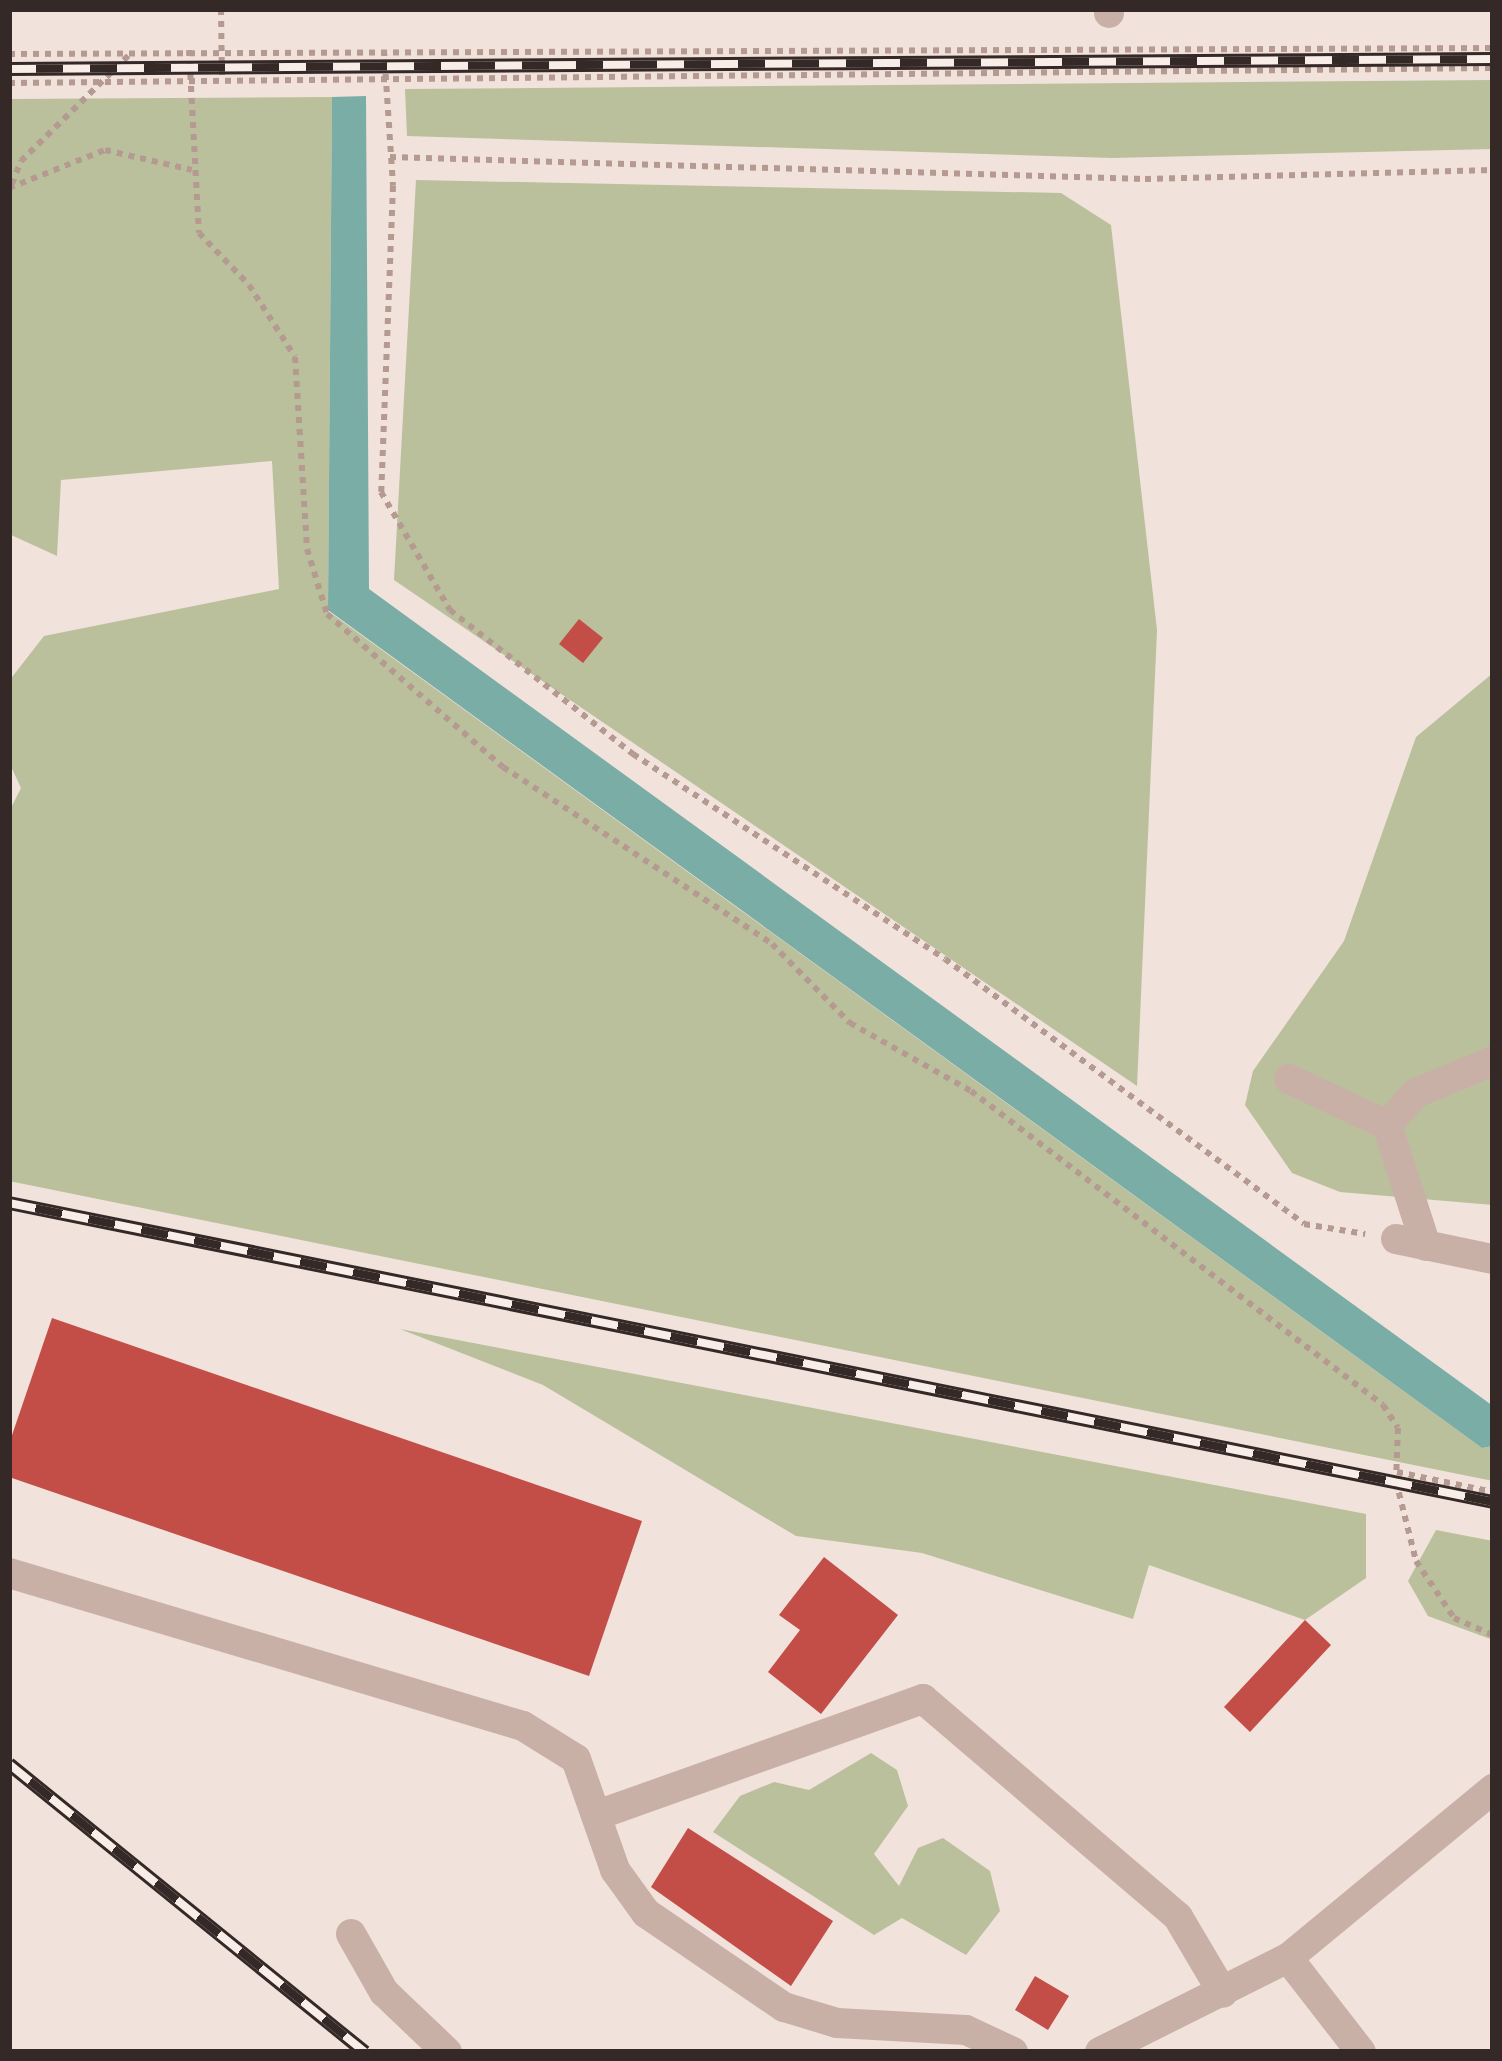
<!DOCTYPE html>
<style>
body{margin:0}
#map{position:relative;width:1502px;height:2061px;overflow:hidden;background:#f1e2db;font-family:Barlow,sans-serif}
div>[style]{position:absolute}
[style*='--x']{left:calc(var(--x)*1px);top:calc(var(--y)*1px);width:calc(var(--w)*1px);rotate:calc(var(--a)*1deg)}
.green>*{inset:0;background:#bac09b}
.water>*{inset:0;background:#7aada6}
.building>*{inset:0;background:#c34d47}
.path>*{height:6px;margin-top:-3px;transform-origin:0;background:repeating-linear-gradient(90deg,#b49a91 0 6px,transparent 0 12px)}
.minor>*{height:30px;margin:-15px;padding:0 15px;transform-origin:15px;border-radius:15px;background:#c9b0a7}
.rail>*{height:14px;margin-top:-7px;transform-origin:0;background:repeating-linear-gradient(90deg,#f9ede7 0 27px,#352927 0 54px);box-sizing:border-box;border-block:3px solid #352927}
span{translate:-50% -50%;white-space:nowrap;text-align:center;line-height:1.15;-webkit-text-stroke:12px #f9ede7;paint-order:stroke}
.frame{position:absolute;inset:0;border:12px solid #352927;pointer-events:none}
</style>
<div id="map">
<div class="green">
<div style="clip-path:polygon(1493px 80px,1493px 149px,1112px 158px,407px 136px,405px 89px)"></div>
<div style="clip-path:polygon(332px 97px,328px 611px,1482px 1448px,1493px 1446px,1493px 1481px,9px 1181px,9px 812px,21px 788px,9px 762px,9px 681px,44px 636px,279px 589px,272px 461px,61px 480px,57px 556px,9px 534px,9px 99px)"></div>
<div style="clip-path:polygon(416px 180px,1061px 193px,1111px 225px,1157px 630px,1137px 1086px,394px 580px)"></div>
<div style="clip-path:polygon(1493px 673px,1493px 1205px,1340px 1192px,1292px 1173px,1245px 1105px,1253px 1071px,1344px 941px,1416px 737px)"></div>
<div style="clip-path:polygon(400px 1329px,1366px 1514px,1366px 1578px,1305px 1620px,1149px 1565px,1133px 1619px,922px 1553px,796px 1536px,543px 1385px)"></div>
<div style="clip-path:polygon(1436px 1530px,1493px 1541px,1493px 1640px,1428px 1616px,1408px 1581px)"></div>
<div style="clip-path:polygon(871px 1753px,897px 1770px,908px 1806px,874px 1854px,899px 1886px,918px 1848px,943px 1838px,990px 1871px,1000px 1911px,966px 1955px,902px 1918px,874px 1935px,713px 1832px,740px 1796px,774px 1782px,809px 1790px)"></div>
</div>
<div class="water">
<div style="clip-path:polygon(366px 96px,369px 589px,1493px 1406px,1493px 1446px,1482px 1448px,328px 610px,332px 97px)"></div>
</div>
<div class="building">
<div style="clip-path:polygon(579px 619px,603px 638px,583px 663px,559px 644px)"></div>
<div style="clip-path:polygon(52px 1318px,642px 1521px,589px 1676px,9px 1477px,9px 1444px)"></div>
<div style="clip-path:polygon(824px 1557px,898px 1615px,821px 1714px,768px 1672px,800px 1630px,779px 1615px)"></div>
<div style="clip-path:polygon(1305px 1620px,1331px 1645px,1250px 1732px,1224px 1707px)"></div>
<div style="clip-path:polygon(688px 1828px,833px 1921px,791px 1986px,651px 1887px)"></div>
<div style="clip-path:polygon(1035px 1976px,1069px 1996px,1048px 2030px,1015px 2010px)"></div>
</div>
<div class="path">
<div style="--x:221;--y:9;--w:71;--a:89.2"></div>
<div style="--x:189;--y:50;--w:183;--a:86.9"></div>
<div style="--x:199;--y:233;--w:72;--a:46.1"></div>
<div style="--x:249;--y:285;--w:85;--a:57.4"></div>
<div style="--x:295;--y:357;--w:192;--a:86.4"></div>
<div style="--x:307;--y:549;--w:68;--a:72.9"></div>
<div style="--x:327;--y:614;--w:233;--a:41"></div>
<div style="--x:503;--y:767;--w:322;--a:33.3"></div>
<div style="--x:772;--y:944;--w:111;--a:45.4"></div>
<div style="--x:850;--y:1023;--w:139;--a:29.3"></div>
<div style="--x:971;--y:1091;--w:518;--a:37.31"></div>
<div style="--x:1383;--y:1405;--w:27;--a:57"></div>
<div style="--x:1398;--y:1428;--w:53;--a:92.2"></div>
<div style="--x:1396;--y:1481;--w:82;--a:76"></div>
<div style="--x:1416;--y:1561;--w:69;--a:56.3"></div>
<div style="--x:1454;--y:1618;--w:43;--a:23.6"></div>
<div style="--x:384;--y:50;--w:136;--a:86.2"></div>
<div style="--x:393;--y:186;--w:306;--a:92.2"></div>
<div style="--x:381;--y:492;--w:137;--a:59.7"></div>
<div style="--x:450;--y:610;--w:233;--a:38.2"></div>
<div style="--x:633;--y:754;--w:373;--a:33.3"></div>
<div style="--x:945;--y:959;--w:446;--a:36.4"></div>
<div style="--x:1304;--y:1224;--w:62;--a:9.3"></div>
<div style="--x:9;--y:54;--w:1484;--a:-0.23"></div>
<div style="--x:9;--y:83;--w:1484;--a:-0.58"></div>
<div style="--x:390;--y:157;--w:755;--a:1.67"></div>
<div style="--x:1145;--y:179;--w:348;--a:-1.5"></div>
<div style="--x:12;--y:184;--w:25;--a:-69"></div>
<div style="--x:21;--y:161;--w:154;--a:-44.5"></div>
<div style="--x:9;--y:188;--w:103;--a:-21.6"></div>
<div style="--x:105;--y:150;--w:89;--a:12.9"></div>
<div style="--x:1397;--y:1472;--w:98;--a:11.8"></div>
</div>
<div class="minor">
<div style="--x:1109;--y:13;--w:4;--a:-90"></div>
<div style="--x:1289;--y:1079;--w:108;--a:25.1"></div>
<div style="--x:1387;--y:1125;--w:127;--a:72.1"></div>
<div style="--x:1387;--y:1125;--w:43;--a:-47.8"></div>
<div style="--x:1416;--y:1093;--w:83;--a:-22.6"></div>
<div style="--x:1396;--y:1239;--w:99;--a:11.7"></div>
<div style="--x:9;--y:1573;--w:536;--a:16.58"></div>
<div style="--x:523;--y:1726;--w:62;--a:31.9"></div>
<div style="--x:576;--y:1759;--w:118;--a:70.6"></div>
<div style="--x:615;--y:1870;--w:53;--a:54.2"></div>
<div style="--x:646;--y:1913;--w:167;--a:34.3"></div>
<div style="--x:784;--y:2007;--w:55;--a:16.8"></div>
<div style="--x:837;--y:2023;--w:129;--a:3.1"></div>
<div style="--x:966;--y:2030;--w:52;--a:25.1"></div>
<div style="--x:603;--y:1813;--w:340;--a:-19.6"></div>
<div style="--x:923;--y:1699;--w:335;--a:40.5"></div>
<div style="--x:1178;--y:1917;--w:88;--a:59.4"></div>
<div style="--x:351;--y:1934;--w:67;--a:60.4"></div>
<div style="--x:384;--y:1992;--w:87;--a:43.6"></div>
<div style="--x:1288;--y:1958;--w:119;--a:52.2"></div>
<div style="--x:1100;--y:2052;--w:210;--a:-26.6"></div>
<div style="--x:1288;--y:1958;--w:266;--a:-39.5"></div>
</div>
<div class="rail">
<div style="--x:9;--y:69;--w:1484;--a:-0.39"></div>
<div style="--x:9;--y:1203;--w:1514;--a:11.39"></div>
<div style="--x:9;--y:1764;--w:458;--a:39"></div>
</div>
<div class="frame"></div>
</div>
